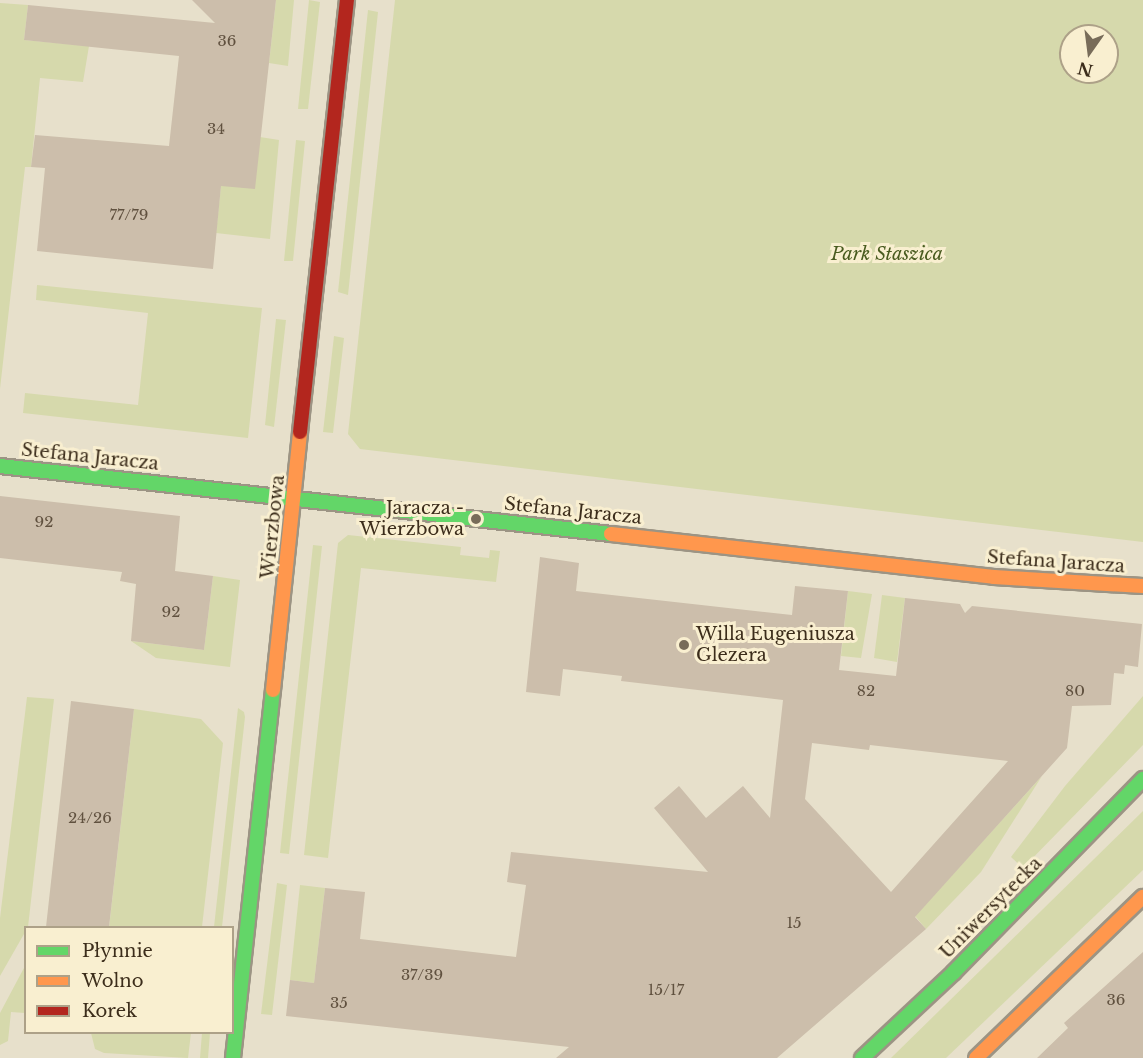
<!DOCTYPE html>
<meta charset="utf-8">
<style>
body{margin:0}
#map{position:relative;width:1143px;height:1058px;overflow:hidden;background:#e7e0cb;font-family:"Libre Baskerville",serif}
div>[style]{position:absolute}
[style*='--x']{left:calc(var(--x)*1px);top:calc(var(--y)*1px);width:calc(var(--w)*1px);rotate:calc(var(--a)*1deg)}
.green>*{inset:0;background:#d6d9ac}
.building>*{inset:0;background:#ccbeab}
.roads{filter:drop-shadow(2px 0 #9c9484) drop-shadow(-2px 0 #9c9484) drop-shadow(0 2px #9c9484) drop-shadow(0 -2px #9c9484)}
.fast>*{height:14px;margin:-7px;padding:0 7px;transform-origin:7px;border-radius:7px;background:#63d668}
.slow>*{height:14px;margin:-7px;padding:0 7px;transform-origin:7px;border-radius:7px;background:#ff974d}
.jam>*{height:14px;margin:-7px;padding:0 7px;transform-origin:7px;border-radius:7px;background:#b3261e}
.dots>*{width:16px;height:16px;translate:-50% -50%;box-sizing:border-box;border:3px solid #f9efd0;border-radius:50%}
span{translate:-50% -50%;white-space:nowrap;text-align:center;line-height:1.15;-webkit-text-stroke:6px #f9efd0;paint-order:stroke}
.number-label{font-size:15px;color:#60513f}
.number-label span{-webkit-text-stroke-width:0}
.park-label{font-size:18px;color:#495b1f;font-style:italic}
.street-label{font-size:18px;color:#3c2d1b}
.poi-label{font-size:18px;color:#3c2d1b}
.right{translate:-100% -50%;text-align:right}
.left{translate:0 -50%;text-align:left}
.legend{position:absolute;left:24px;top:926px;width:210px;height:108px;box-sizing:border-box;background:#f9efd0;border:2px solid #ada188;margin:0;padding:8px 10px;list-style:none;font-size:18px;color:#3c2d1b}
.legend li{display:flex;align-items:center;gap:12px;height:30px}
.legend b{width:30px;border:2px solid #ada188}
.north{position:absolute;left:1059px;top:24px;width:60px;height:60px;box-sizing:border-box;background:#f9efd0;border:2px solid #ada188;border-radius:50%;rotate:194deg;font-size:16px;font-weight:700;line-height:24px;text-align:center;color:#3c2d1b}
.north::after{content:'';display:block;margin:auto;width:21px;height:27px;background:#786c59;clip-path:polygon(50% 0,100% 100%,50% 72%,0 100%)}
</style>
<div id="map">
<div class="green">
<div style="clip-path:polygon(276px 0,294px 0,288px 66px,269px 63px)"></div>
<div style="clip-path:polygon(309px 0,320px 2px,308px 109px,298px 109px)"></div>
<div style="clip-path:polygon(evenodd,395px 0,1143px 0,1143px 542px,360px 449px,348px 434px,395px 0,1071px 36px,1107px 36px,1107px 72px,1071px 72px,1071px 36px)"></div>
<div style="clip-path:polygon(0 3px,28px 5px,24px 40px,89px 46px,83px 82px,40px 78px,31px 167px,25px 167px,0 389px)"></div>
<div style="clip-path:polygon(368px 10px,378px 12px,348px 295px,338px 292px)"></div>
<div style="clip-path:polygon(260px 137px,279px 140px,270px 239px,216px 233px,221px 186px)"></div>
<div style="clip-path:polygon(296px 140px,305px 141px,293px 261px,284px 261px)"></div>
<div style="clip-path:polygon(37px 285px,262px 308px,248px 438px,23px 413px,25px 393px,138px 405px,148px 313px,36px 300px)"></div>
<div style="clip-path:polygon(276px 319px,286px 320px,274px 427px,265px 425px)"></div>
<div style="clip-path:polygon(334px 336px,344px 338px,333px 433px,323px 432px)"></div>
<div style="clip-path:polygon(348px 535px,461px 547px,460px 555px,489px 558px,490px 550px,500px 551px,496px 582px,361px 568px,328px 858px,304px 855px,338px 543px)"></div>
<div style="clip-path:polygon(313px 545px,322px 546px,289px 854px,280px 853px)"></div>
<div style="clip-path:polygon(213px 576px,240px 580px,230px 667px,156px 658px,131px 641px,204px 650px)"></div>
<div style="clip-path:polygon(848px 591px,872px 594px,861px 658px,841px 656px)"></div>
<div style="clip-path:polygon(882px 595px,905px 598px,897px 662px,874px 658px)"></div>
<div style="clip-path:polygon(1143px 696px,1143px 745px,1023px 868px,1011px 857px,1065px 786px)"></div>
<div style="clip-path:polygon(27px 697px,54px 699px,28px 927px,0 976px,0 918px)"></div>
<div style="clip-path:polygon(238px 708px,244px 712px,245px 717px,222px 927px,214px 927px)"></div>
<div style="clip-path:polygon(134px 709px,201px 719px,223px 743px,202px 927px,109px 928px)"></div>
<div style="clip-path:polygon(1042px 776px,981px 872px,926px 929px,915px 916px)"></div>
<div style="clip-path:polygon(1143px 811px,1143px 870px,946px 1058px,891px 1058px)"></div>
<div style="clip-path:polygon(277px 883px,287px 885px,272px 1015px,261px 1014px)"></div>
<div style="clip-path:polygon(300px 885px,325px 888px,314px 983px,290px 980px)"></div>
<div style="clip-path:polygon(25px 966px,25px 1013px,11px 1012px,8px 1041px,0 1045px,0 1013px)"></div>
<div style="clip-path:polygon(91px 1033px,191px 1033px,188px 1058px,104px 1053px,95px 1049px)"></div>
<div style="clip-path:polygon(202px 1033px,210px 1033px,208px 1058px,200px 1058px)"></div>
</div>
<div class="building">
<div style="clip-path:polygon(192px 0,276px 0,255px 189px,221px 186px,213px 269px,37px 251px,45px 168px,31px 167px,35px 135px,169px 146px,179px 56px,24px 40px,28px 5px,215px 23px)"></div>
<div style="clip-path:polygon(0 496px,180px 516px,175px 571px,213px 576px,204px 650px,131px 641px,136px 584px,120px 581px,122px 572px,0 558px)"></div>
<div style="clip-path:polygon(evenodd,540px 557px,579px 563px,576px 591px,792px 615px,795px 586px,848px 591px,839px 670px,896px 676px,905px 598px,960px 604px,965px 613px,972px 606px,1142px 624px,1138px 667px,1125px 665px,1124px 674px,1114px 673px,1111px 705px,1072px 706px,1067px 748px,915px 917px,926px 929px,777px 1058px,556px 1058px,569px 1047px,286px 1016px,290px 980px,314px 983px,325px 888px,365px 892px,360px 939px,516px 957px,526px 885px,507px 882px,511px 852px,708px 872px,654px 808px,679px 786px,706px 818px,743px 786px,770px 818px,783px 700px,621px 681px,622px 676px,563px 669px,560px 696px,526px 692px,540px 557px,812px 743px,869px 750px,870px 745px,1008px 761px,891px 892px,805px 799px,812px 743px)"></div>
<div style="clip-path:polygon(71px 701px,134px 709px,109px 927px,46px 927px)"></div>
<div style="clip-path:polygon(1143px 952px,1143px 1058px,1037px 1058px,1068px 1028px,1064px 1023px)"></div>
</div>
<div class="roads">
<div class="fast">
<div style="--x:0;--y:466;--w:615;--a:6.35"></div>
<div style="--x:233;--y:1058;--w:370;--a:-83.8"></div>
<div style="--x:862;--y:1058;--w:125;--a:-43"></div>
<div style="--x:953;--y:973;--w:272;--a:-45.6"></div>
</div>
<div class="slow">
<div style="--x:611;--y:534;--w:385;--a:6.4"></div>
<div style="--x:994;--y:577;--w:149;--a:3.5"></div>
<div style="--x:273;--y:690;--w:259;--a:-84"></div>
<div style="--x:976;--y:1058;--w:232;--a:-44"></div>
</div>
<div class="jam">
<div style="--x:300;--y:432;--w:435;--a:-83.8"></div>
</div>
</div>
<div class="dots">
<div style="left:476px;top:519px;background:#786c59"></div>
<div style="left:684px;top:645px;background:#786c59"></div>
</div>
<div class="number-label">
<span style="left:227px;top:41px">36</span>
<span style="left:216px;top:129px">34</span>
<span style="left:129px;top:215px">77/79</span>
<span style="left:44px;top:522px">92</span>
<span style="left:171px;top:612px">92</span>
<span style="left:866px;top:691px">82</span>
<span style="left:1075px;top:691px">80</span>
<span style="left:90px;top:818px">24/26</span>
<span style="left:794px;top:923px">15</span>
<span style="left:422px;top:975px">37/39</span>
<span style="left:666px;top:990px">15/17</span>
<span style="left:1116px;top:1000px">36</span>
<span style="left:339px;top:1003px">35</span>
</div>
<div class="park-label">
<span style="left:887px;top:254px">Park Staszica</span>
</div>
<div class="street-label">
<span style="left:90px;top:457px;rotate:6deg">Stefana Jaracza</span>
<span style="left:573px;top:511px;rotate:6deg">Stefana Jaracza</span>
<span style="left:273px;top:527px;rotate:-84deg">Wierzbowa</span>
<span style="left:1056px;top:562px;rotate:4deg">Stefana Jaracza</span>
<span style="left:991px;top:908px;rotate:-45deg">Uniwersytecka</span>
</div>
<div class="poi-label">
<span class="right" style="left:464px;top:519px">Jaracza -<br>Wierzbowa</span>
<span class="left" style="left:696px;top:645px">Willa Eugeniusza<br>Glezera</span>
</div>
<ul class="legend">
<li><b style="height:8px;background:#63d668"></b>Płynnie</li>
<li><b style="height:8px;background:#ff974d"></b>Wolno</li>
<li><b style="height:8px;background:#b3261e"></b>Korek</li>
</ul>
<div class="north">N</div>
</div>
